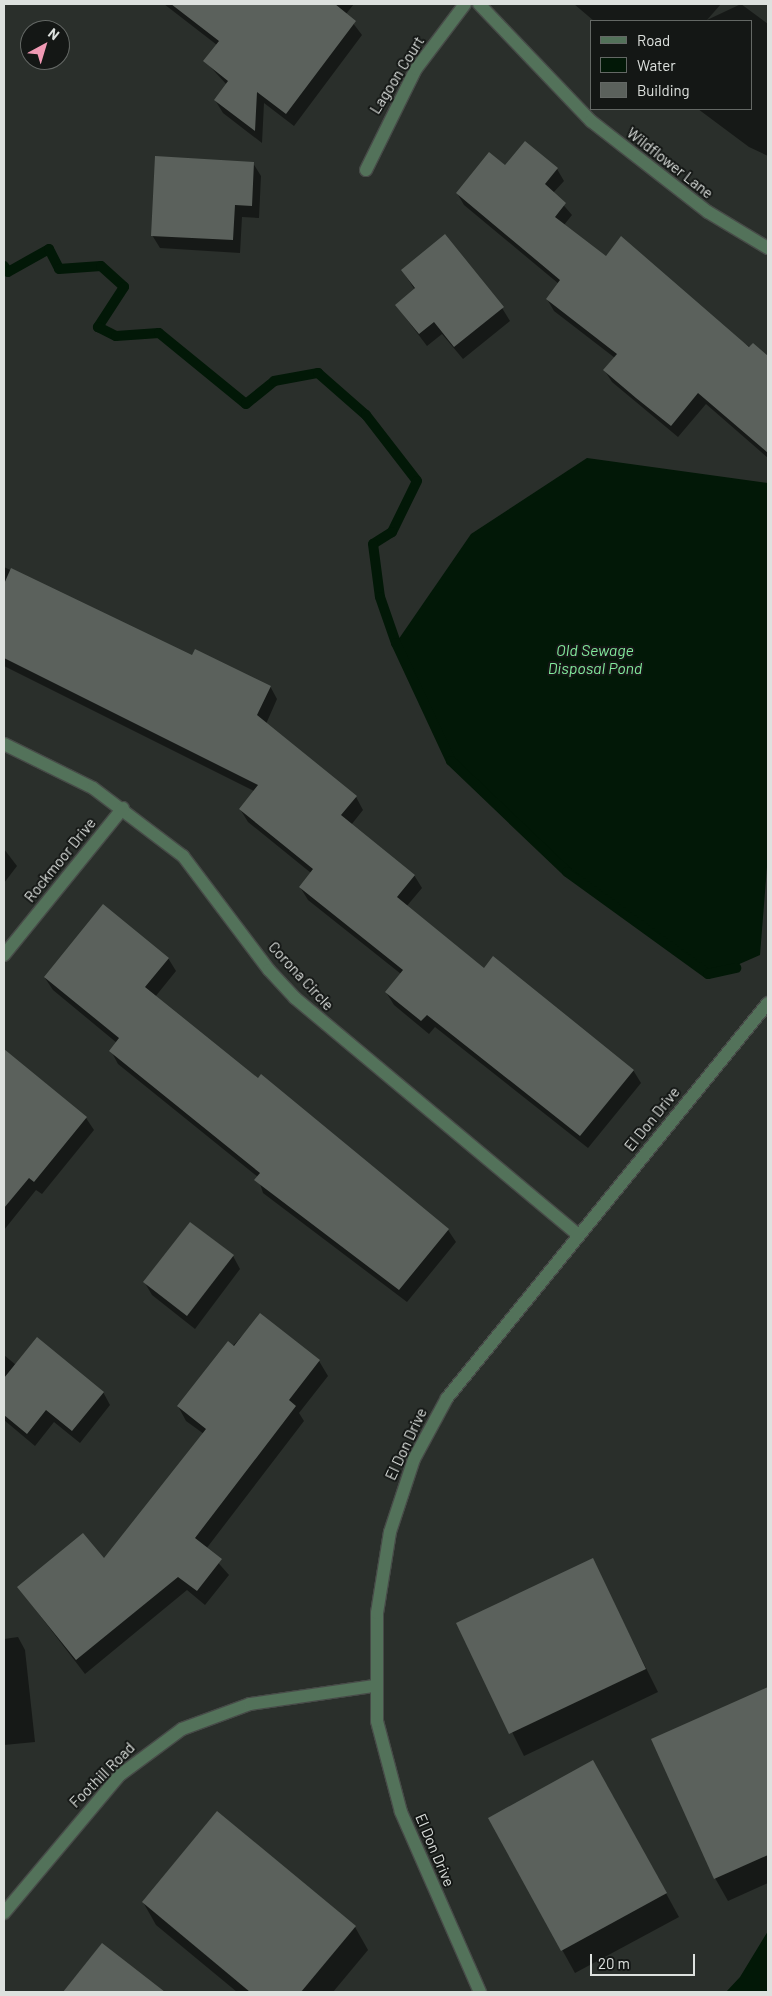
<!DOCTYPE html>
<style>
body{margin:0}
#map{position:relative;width:772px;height:1996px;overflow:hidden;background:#2a2f2b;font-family:Barlow,sans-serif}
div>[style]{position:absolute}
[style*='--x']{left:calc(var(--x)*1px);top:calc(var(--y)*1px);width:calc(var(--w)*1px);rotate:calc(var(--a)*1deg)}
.water>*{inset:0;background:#021807}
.shadow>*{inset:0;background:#0007}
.stream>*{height:10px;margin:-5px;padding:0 5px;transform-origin:5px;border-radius:5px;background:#021807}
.building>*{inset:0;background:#5b615c}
.roads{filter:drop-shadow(1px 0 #474b48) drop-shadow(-1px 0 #474b48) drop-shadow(0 1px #474b48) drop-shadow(0 -1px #474b48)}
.minor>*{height:12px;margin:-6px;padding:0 6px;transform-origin:6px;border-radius:6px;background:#53725a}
span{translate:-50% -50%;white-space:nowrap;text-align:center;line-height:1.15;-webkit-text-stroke:4px #141715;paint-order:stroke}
.street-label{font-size:15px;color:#dde1de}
.water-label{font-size:16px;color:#82e89c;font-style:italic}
.frame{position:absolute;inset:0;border:5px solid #dde1de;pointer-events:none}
.legend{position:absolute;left:590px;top:20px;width:162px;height:90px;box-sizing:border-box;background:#141715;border:1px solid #646865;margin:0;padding:6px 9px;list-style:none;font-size:15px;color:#dde1de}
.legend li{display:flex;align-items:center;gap:10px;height:25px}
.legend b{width:25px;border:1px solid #646865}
.north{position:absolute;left:20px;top:20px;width:50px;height:50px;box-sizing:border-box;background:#141715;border:1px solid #646865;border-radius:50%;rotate:39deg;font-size:14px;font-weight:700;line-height:20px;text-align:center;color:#dde1de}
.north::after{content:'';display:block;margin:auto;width:18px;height:22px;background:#f19ab4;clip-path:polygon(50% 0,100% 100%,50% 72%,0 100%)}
.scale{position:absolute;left:590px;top:1954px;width:105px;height:22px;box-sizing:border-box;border:2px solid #dde1de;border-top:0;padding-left:6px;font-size:15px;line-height:18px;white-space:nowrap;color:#dde1de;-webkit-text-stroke:4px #141715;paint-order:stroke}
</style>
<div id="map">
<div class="water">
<div style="clip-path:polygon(587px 458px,768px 483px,768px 854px,760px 955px,712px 976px,567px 872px,451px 761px,396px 643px,471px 534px)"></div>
<div style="clip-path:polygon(768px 1931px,768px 1992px,726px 1992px,740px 1977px)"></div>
</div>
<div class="shadow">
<div style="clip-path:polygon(164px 4px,354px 4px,346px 14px,362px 35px,294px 126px,264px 103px,262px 143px,223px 113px,215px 100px,227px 85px,205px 61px,217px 45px)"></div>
<div style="clip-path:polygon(574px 4px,721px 4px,707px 20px,741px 4px,768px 24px,768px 156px,749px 147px,698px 109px,751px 109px,751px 21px,594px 21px)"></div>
<div style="clip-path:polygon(525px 142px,557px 169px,564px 181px,553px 193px,572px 215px,564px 225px,606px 258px,768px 358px,768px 458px,706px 404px,678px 437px,612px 382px,605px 371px,615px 358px,554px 311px,547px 299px,559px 284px,464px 205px,457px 193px,505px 167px)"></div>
<div style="clip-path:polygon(253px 163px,261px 176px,259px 218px,242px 217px,240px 253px,160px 248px,152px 235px)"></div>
<div style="clip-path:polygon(402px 270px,502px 308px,510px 321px,463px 359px,442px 334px,427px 346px,396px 305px,415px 290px)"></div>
<div style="clip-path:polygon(4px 567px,193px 657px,270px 686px,277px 699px,266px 724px,356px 797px,363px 810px,351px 825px,414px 875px,422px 888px,406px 907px,484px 970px,633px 1070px,641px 1083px,588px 1148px,435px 1027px,429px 1034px,394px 1005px,386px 992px,401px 974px,308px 900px,300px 887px,311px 873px,248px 822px,240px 809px,254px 791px,4px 666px)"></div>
<div style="clip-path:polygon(4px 849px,17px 866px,4px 883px)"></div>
<div style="clip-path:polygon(168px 958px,176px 971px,155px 997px,448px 1230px,456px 1242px,407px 1302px,263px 1193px,258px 1177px,118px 1064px,111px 1051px,117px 1043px,53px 990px,45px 978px)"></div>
<div style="clip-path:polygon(15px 1060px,86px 1118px,94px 1130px,42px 1194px,36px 1190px,4px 1230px,4px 1073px)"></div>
<div style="clip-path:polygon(233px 1256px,240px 1269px,195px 1329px,152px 1295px,145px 1283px)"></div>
<div style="clip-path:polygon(261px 1315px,319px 1361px,328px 1376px,299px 1413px,304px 1421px,206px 1549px,229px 1575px,205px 1605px,187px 1590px,85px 1674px,18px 1587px,104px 1560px,204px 1434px,186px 1421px,178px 1406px)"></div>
<div style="clip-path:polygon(4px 1355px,16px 1365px,103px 1392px,110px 1405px,80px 1443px,54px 1422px,35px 1446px,4px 1420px)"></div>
<div style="clip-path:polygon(592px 1560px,658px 1692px,524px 1756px,458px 1624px)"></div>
<div style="clip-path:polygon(18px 1637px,25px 1650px,35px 1742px,4px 1745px,4px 1639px)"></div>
<div style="clip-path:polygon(762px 1691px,768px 1701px,768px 1883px,728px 1901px,715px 1878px)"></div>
<div style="clip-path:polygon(606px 1784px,679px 1917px,575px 1973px,489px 1818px)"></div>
<div style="clip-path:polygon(143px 1902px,355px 1927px,368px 1950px,333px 1992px,237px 1992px,156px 1925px)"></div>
<div style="clip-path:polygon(102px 1944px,163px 1992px,64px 1992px)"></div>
</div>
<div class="stream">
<div style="--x:4;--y:266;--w:7;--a:56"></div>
<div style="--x:8;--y:272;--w:47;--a:-29.3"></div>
<div style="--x:49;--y:249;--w:22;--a:63"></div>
<div style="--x:59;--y:269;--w:42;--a:-4.1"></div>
<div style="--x:101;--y:266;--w:31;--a:42"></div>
<div style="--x:124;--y:287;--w:48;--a:123"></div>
<div style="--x:98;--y:327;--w:20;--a:27"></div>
<div style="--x:116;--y:336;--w:43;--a:-4"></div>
<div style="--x:159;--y:333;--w:112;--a:39.2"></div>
<div style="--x:246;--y:404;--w:36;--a:-39"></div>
<div style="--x:274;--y:381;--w:45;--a:-10.3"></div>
<div style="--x:318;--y:373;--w:64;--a:41.2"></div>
<div style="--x:366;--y:415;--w:83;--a:52.3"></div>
<div style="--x:417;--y:481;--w:57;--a:116.1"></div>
<div style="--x:392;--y:532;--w:22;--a:148"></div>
<div style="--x:373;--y:544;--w:53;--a:82.5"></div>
<div style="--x:380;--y:597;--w:49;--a:70.8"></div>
<div style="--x:396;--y:643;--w:130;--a:65"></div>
<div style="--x:451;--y:761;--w:161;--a:43.7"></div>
<div style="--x:567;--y:872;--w:174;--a:35.9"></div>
<div style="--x:708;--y:974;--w:29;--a:-12"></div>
</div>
<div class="building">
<div style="clip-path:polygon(171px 4px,335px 4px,356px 21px,286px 114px,257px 92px,255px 131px,214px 100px,228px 81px,203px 61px,219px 41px)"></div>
<div style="clip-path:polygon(525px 141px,558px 168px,545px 184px,566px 203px,555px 217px,606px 256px,621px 236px,749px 347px,753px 343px,768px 356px,768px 453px,698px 393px,671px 426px,636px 398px,603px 370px,617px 354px,546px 299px,560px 280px,456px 193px,489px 152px,505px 165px)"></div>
<div style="clip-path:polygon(155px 156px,254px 162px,252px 206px,235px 205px,233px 240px,151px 236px)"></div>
<div style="clip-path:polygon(445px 234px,504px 307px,454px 347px,434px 322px,419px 334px,395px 305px,415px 288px,401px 270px)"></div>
<div style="clip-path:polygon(11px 568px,192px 655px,195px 649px,271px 686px,257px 715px,357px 796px,341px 815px,415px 875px,397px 897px,484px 968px,493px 956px,634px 1070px,580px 1136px,427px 1015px,421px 1021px,385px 992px,403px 970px,299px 887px,313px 869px,239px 809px,258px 785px,4px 658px,4px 584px)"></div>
<div style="clip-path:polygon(103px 904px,169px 958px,145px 987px,258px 1078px,261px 1074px,449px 1229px,399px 1290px,254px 1180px,260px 1173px,109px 1051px,119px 1038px,44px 977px)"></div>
<div style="clip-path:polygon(4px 1049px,87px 1117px,34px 1182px,29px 1178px,4px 1208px)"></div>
<div style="clip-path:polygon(190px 1222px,234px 1255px,187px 1316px,143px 1282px)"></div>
<div style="clip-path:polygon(260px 1313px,320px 1360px,289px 1400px,296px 1406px,195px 1538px,222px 1559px,197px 1591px,178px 1577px,76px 1660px,17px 1587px,83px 1533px,104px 1558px,206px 1429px,177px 1406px,228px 1341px,234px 1346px)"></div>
<div style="clip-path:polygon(37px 1337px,104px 1392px,72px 1431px,46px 1410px,27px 1434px,4px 1415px,4px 1378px)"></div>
<div style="clip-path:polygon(593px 1558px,646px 1669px,509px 1734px,456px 1623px)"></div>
<div style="clip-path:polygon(768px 1687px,768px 1855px,714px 1879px,651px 1739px)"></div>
<div style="clip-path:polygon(593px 1760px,667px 1893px,561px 1951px,488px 1818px)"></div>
<div style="clip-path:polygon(217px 1811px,356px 1926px,301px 1992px,250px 1992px,142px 1902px)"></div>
<div style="clip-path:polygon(102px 1943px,165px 1992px,63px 1992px)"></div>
</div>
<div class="roads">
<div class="minor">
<div style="--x:479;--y:4;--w:162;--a:46.3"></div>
<div style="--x:591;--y:121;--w:148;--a:37.9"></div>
<div style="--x:708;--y:212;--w:70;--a:31"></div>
<div style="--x:366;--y:170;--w:113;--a:-63.7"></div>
<div style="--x:416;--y:69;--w:81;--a:-53"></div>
<div style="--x:4;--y:744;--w:99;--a:26.3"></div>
<div style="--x:93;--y:788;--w:113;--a:37.1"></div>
<div style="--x:183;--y:856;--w:143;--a:53"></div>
<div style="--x:269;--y:970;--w:38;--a:47"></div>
<div style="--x:295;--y:998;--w:369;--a:39.9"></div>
<div style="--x:4;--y:955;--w:189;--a:-51"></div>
<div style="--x:4;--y:1913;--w:180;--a:-50"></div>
<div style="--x:120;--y:1775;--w:77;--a:-36.6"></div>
<div style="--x:182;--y:1729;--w:72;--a:-20.2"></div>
<div style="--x:250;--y:1704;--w:125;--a:-8.3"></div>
<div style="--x:480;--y:1992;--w:197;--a:-113.7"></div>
<div style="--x:401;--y:1812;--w:94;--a:-104.8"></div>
<div style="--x:377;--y:1721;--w:108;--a:-90"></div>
<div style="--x:377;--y:1613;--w:82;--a:-80.9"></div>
<div style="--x:390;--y:1532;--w:77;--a:-71.8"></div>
<div style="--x:414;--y:1459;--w:69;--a:-61.6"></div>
<div style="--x:447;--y:1398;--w:509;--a:-50.9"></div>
</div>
</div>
<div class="street-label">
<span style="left:397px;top:75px;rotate:-58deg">Lagoon Court</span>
<span style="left:670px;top:163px;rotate:38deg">Wildflower Lane</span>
<span style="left:60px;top:860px;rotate:-51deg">Rockmoor Drive</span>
<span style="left:301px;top:976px;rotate:47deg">Corona Circle</span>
<span style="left:652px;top:1119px;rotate:-51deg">El Don Drive</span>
<span style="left:406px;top:1444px;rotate:-65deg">El Don Drive</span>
<span style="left:102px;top:1775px;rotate:-45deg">Foothill Road</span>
<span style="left:435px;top:1850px;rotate:67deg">El Don Drive</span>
</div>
<div class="water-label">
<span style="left:595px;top:659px">Old Sewage<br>Disposal Pond</span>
</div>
<div class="frame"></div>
<ul class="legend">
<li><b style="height:6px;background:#53725a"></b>Road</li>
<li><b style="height:14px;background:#021807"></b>Water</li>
<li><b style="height:14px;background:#5b615c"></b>Building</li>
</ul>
<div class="north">N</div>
<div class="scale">20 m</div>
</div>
